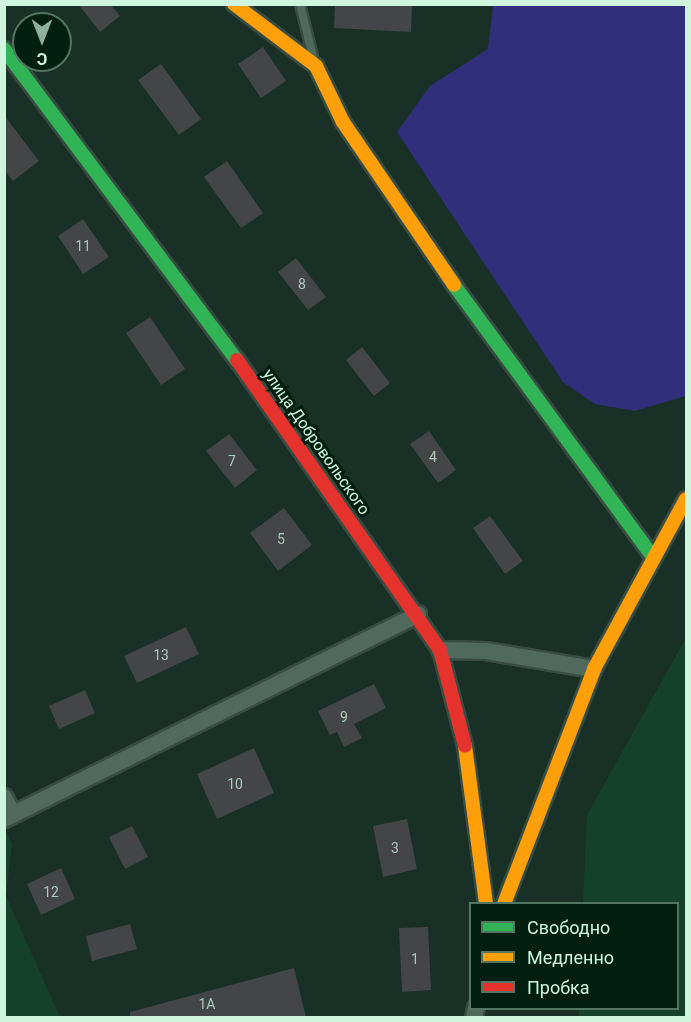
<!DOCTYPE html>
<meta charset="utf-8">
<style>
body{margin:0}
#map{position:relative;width:691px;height:1022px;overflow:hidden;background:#183025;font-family:Roboto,sans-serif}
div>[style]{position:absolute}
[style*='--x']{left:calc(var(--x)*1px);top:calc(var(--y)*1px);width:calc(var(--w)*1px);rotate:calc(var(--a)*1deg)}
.built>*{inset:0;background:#15412c}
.green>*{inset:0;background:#312f7c}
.building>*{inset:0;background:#434547}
.roads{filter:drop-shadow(2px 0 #384c42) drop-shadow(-2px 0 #384c42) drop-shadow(0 2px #384c42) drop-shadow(0 -2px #384c42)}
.lane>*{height:8px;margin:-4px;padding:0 4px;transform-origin:4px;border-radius:4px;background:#4f6a5d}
.street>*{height:16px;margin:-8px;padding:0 8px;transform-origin:8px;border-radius:8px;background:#4f6a5d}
.fast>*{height:14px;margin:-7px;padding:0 7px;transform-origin:7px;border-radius:7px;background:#30b455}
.slow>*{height:14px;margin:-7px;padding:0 7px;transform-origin:7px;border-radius:7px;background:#ff9f0a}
.jam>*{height:14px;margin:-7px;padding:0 7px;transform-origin:7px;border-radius:7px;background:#e5322d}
span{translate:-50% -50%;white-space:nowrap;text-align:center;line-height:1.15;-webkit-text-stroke:6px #001f10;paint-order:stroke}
.number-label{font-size:14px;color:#acc9b9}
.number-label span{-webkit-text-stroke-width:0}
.street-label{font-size:16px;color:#cff5df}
.frame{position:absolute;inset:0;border:6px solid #cff5df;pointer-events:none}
.legend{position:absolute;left:469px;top:902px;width:210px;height:108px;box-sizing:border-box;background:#001f10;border:2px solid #537563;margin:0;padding:8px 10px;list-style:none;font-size:18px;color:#cff5df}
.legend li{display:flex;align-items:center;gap:12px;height:30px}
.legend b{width:30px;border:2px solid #537563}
.north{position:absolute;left:12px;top:12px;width:60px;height:60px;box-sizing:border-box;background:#001f10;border:2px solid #537563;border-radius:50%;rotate:180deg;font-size:16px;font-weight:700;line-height:24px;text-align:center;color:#cff5df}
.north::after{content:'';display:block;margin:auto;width:21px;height:27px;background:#8fb09e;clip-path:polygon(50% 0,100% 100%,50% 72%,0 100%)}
</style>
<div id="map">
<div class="built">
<div style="clip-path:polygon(686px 638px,686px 1017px,579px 1017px,579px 1009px,678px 1008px,678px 904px,583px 903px,587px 815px)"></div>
<div style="clip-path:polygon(5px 829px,12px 844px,6px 896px,60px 1017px,5px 1017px)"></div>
</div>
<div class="green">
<div style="clip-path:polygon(493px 5px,686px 5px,686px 396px,635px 411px,595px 404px,563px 382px,397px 132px,430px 86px,488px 49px)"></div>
</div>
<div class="building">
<div style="clip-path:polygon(78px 4px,110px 4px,120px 16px,100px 32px)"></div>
<div style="clip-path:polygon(335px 4px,412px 4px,411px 32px,334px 28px)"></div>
<div style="clip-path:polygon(263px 47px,286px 81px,261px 98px,238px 64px)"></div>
<div style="clip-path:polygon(161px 64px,201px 119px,179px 135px,138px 80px)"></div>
<div style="clip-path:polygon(4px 115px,39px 161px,13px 181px,4px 170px)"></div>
<div style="clip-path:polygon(227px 161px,263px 213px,241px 228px,204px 177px)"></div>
<div style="clip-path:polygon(83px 219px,109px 257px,83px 274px,58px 236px)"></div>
<div style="clip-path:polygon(296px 258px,326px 297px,308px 310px,278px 272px)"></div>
<div style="clip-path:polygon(150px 317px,185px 369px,161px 385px,126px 333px)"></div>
<div style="clip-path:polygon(362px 347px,390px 383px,374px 396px,346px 360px)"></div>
<div style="clip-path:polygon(429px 431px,456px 470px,438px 483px,410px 444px)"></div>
<div style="clip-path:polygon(229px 434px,257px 470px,235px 488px,206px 451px)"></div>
<div style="clip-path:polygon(284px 508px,312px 545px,278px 571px,250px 533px)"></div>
<div style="clip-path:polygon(490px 516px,523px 561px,505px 574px,473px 528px)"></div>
<div style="clip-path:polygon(186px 627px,199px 654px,137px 683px,124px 656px)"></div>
<div style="clip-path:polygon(374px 684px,386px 708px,354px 724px,362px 738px,344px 747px,337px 732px,330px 735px,318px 711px)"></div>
<div style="clip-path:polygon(85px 690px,95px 713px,59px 729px,49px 706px)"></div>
<div style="clip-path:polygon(254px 748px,274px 793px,217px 819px,197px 774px)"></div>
<div style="clip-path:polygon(407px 819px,417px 869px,383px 877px,373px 826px)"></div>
<div style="clip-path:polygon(132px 826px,148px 857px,125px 869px,109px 837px)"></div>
<div style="clip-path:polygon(61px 868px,75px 899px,41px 915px,27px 884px)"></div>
<div style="clip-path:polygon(130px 924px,137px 949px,92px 961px,86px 936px)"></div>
<div style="clip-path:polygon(428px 927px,431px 990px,402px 992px,399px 928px)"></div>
<div style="clip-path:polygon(294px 968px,306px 1017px,130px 1017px,130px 1012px)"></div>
</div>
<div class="roads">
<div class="lane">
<div style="--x:300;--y:4;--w:55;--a:76.2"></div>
</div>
<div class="street">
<div style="--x:440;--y:650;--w:46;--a:1.2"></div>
<div style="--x:486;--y:651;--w:109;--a:9.5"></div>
<div style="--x:4;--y:797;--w:19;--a:62"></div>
<div style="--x:4;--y:819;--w:462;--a:-26.3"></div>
<div style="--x:474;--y:1018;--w:10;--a:-79"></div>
</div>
<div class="fast">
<div style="--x:4;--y:49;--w:389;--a:53.2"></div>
<div style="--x:454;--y:285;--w:336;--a:53.8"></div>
</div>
<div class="slow">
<div style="--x:234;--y:4;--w:103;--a:37.1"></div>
<div style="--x:316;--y:66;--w:62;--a:64.3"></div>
<div style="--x:343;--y:122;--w:197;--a:55.7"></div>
<div style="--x:465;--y:746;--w:159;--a:82.4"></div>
<div style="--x:504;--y:904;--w:252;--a:-69"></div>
<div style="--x:594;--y:669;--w:193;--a:-61.6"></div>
</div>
<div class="jam">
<div style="--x:237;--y:360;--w:354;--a:55"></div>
<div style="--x:440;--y:650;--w:99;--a:75.4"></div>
</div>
</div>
<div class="number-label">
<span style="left:83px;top:246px">11</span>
<span style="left:302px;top:284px">8</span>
<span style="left:433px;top:457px">4</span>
<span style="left:232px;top:461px">7</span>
<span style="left:281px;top:539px">5</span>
<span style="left:161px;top:655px">13</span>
<span style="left:344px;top:717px">9</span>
<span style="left:235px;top:784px">10</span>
<span style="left:395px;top:848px">3</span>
<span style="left:51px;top:892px">12</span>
<span style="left:415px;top:959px">1</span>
<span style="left:207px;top:1004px">1А</span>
</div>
<div class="street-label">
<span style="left:316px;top:442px;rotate:55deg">улица Добровольского</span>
</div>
<div class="frame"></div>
<ul class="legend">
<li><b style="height:8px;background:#30b455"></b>Свободно</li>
<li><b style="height:8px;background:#ff9f0a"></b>Медленно</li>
<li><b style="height:8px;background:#e5322d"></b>Пробка</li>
</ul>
<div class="north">С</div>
</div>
